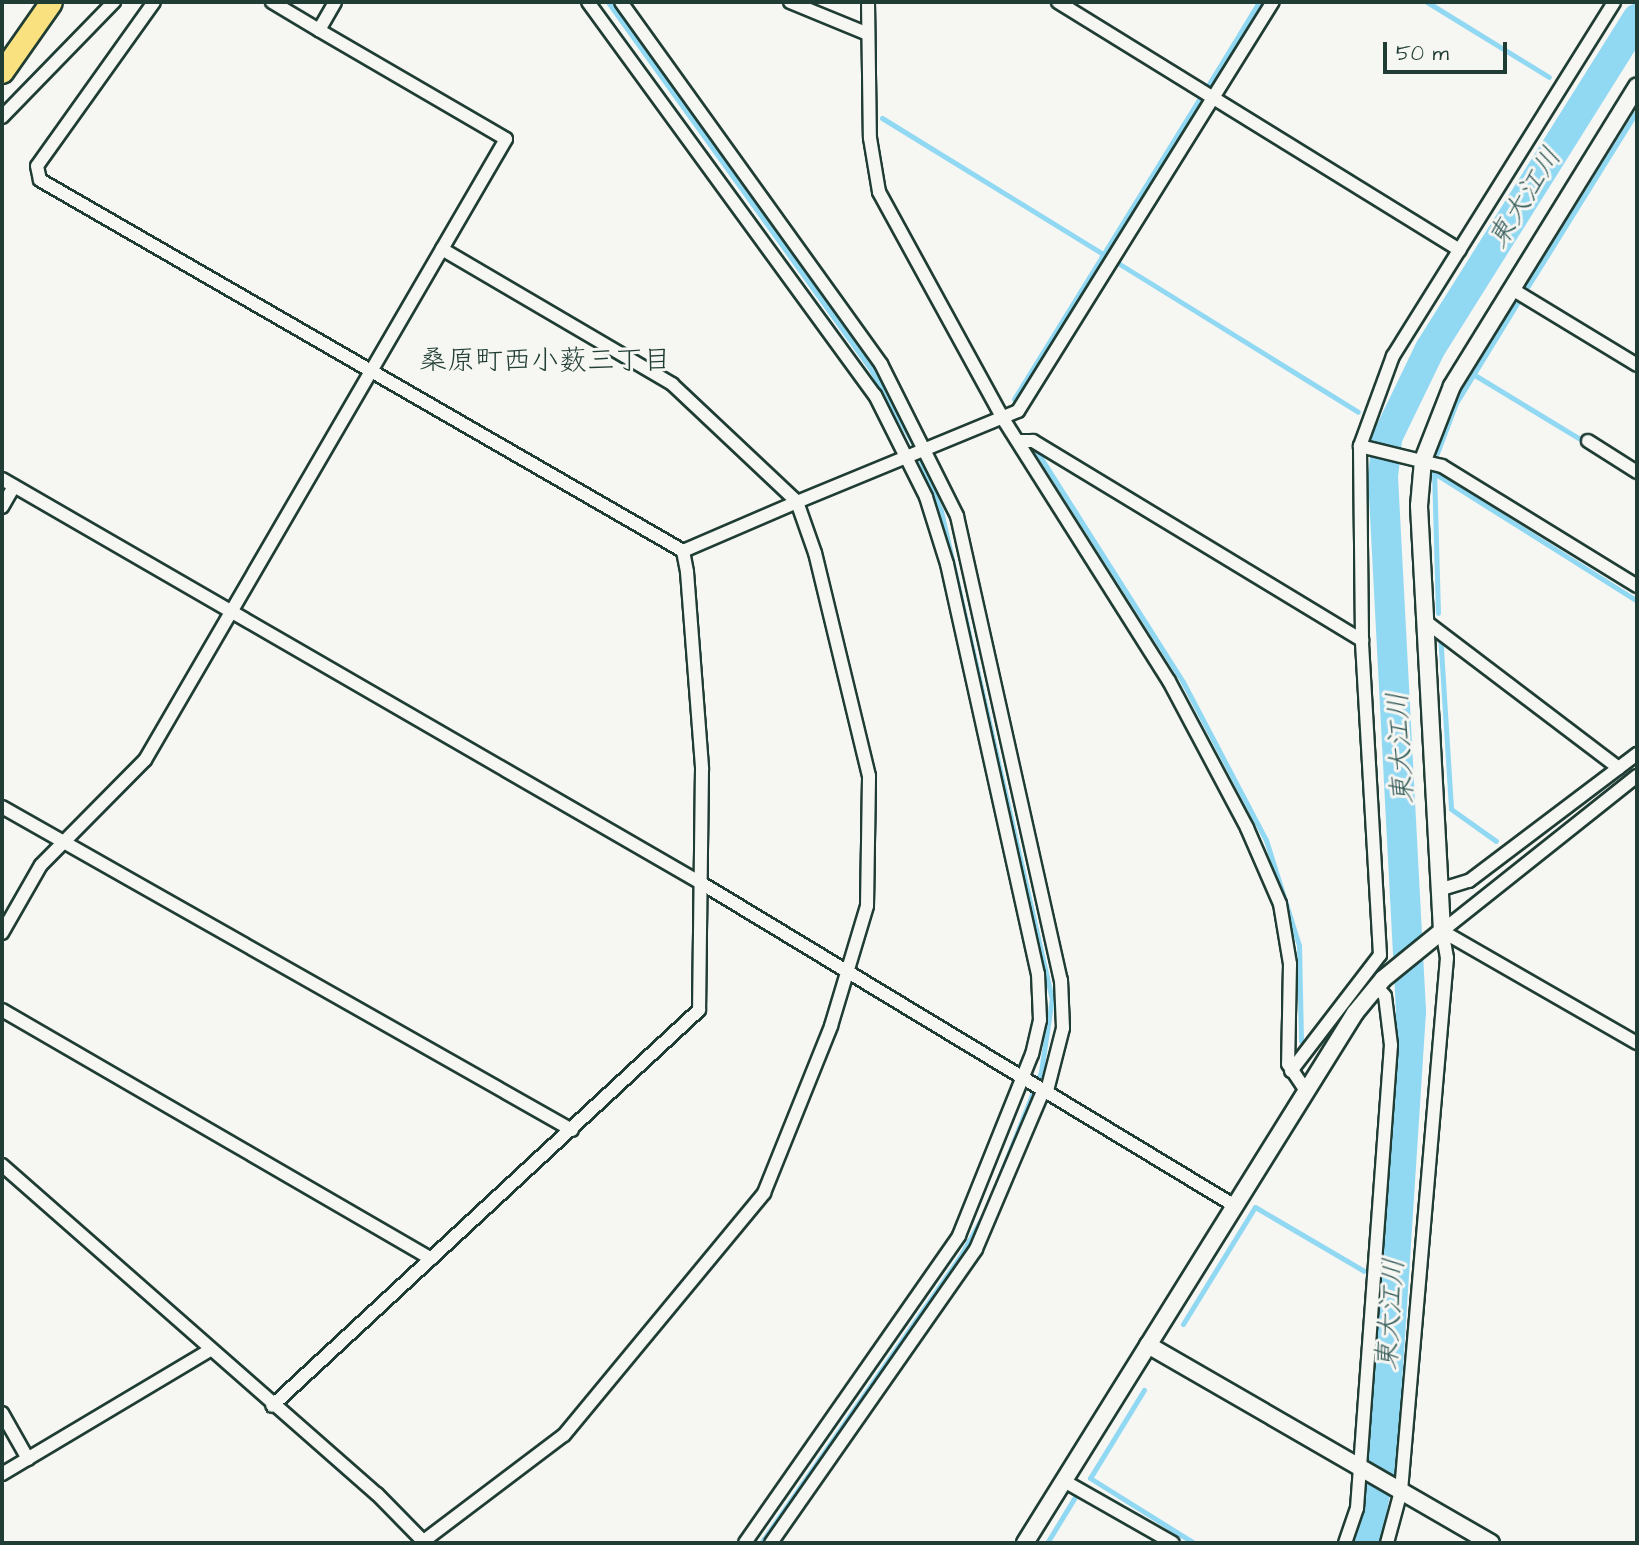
<!DOCTYPE html>
<meta charset="utf-8">
<style>
body{margin:0}
#map{position:relative;width:1639px;height:1545px;overflow:hidden;background:#f6f6f2;font-family:"Architects Daughter","Klee One",sans-serif}
div>[style]{position:absolute}
[style*='--x']{left:calc(var(--x)*1px);top:calc(var(--y)*1px);width:calc(var(--w)*1px);rotate:calc(var(--a)*1deg)}
.stream>*{height:5px;margin:-2.5px;padding:0 2.5px;transform-origin:2.5px;border-radius:2.5px;background:#91d8f3}
.river>*{height:30px;margin:-15px;padding:0 15px;transform-origin:15px;border-radius:15px;background:#91d8f3}
.roads{filter:drop-shadow(2px 0 #1f3d34) drop-shadow(-2px 0 #1f3d34) drop-shadow(0 2px #1f3d34) drop-shadow(0 -2px #1f3d34)}
.minor>*{height:12px;margin:-6px;padding:0 6px;transform-origin:6px;border-radius:6px;background:#f6f6f2}
.tertiary>*{height:16px;margin:-8px;padding:0 8px;transform-origin:8px;border-radius:8px;background:#f6f6f2}
.primary>*{height:21px;margin:-10.5px;padding:0 10.5px;transform-origin:10.5px;border-radius:10.5px;background:#fae180}
span{translate:-50% -50%;white-space:nowrap;text-align:center;line-height:1.15;-webkit-text-stroke:6px #f6f6f2;paint-order:stroke}
.water-label{font-size:28px;color:#365c5a;font-style:italic}
.neighbourhood-label{font-size:28px;color:#1f3d34}
.frame{position:absolute;inset:0;border:4px solid #1f3d34;pointer-events:none}
.scale{position:absolute;left:1383px;top:42px;width:124px;height:32px;box-sizing:border-box;border:4px solid #1f3d34;border-top:0;padding-left:9px;font-size:21px;line-height:24px;white-space:nowrap;color:#1f3d34;-webkit-text-stroke:5px #f6f6f2;paint-order:stroke}
</style>
<div id="map">
<div class="stream">
<div style="--x:608;--y:2;--w:448;--a:54.4"></div>
<div style="--x:869;--y:366;--w:93;--a:60.4"></div>
<div style="--x:915;--y:447;--w:69;--a:67.9"></div>
<div style="--x:941;--y:511;--w:499;--a:77.2"></div>
<div style="--x:1052;--y:998;--w:75;--a:98.5"></div>
<div style="--x:1041;--y:1072;--w:125;--a:111.6"></div>
<div style="--x:1427;--y:2;--w:143;--a:31.6"></div>
<div style="--x:1209;--y:84;--w:96;--a:-58.6"></div>
<div style="--x:882;--y:118;--w:263;--a:31.6"></div>
<div style="--x:1118;--y:263;--w:282;--a:31.8"></div>
<div style="--x:1528;--y:286;--w:203;--a:-58.1"></div>
<div style="--x:1473;--y:374;--w:125;--a:31.3"></div>
<div style="--x:1014;--y:399;--w:352;--a:-58.3"></div>
<div style="--x:1034;--y:447;--w:278;--a:57.6"></div>
<div style="--x:1183;--y:682;--w:178;--a:62.3"></div>
<div style="--x:1266;--y:840;--w:110;--a:72.6"></div>
<div style="--x:1299;--y:945;--w:96;--a:88.8"></div>
<div style="--x:1437;--y:453;--w:53;--a:-69.2"></div>
<div style="--x:1456;--y:403;--w:119;--a:-58.5"></div>
<div style="--x:1438;--y:613;--w:140;--a:-91.6"></div>
<div style="--x:1434;--y:473;--w:240;--a:32.2"></div>
<div style="--x:1440;--y:633;--w:176;--a:86.4"></div>
<div style="--x:1451;--y:809;--w:55;--a:35.4"></div>
<div style="--x:1183;--y:1324;--w:137;--a:-58.4"></div>
<div style="--x:1255;--y:1207;--w:126;--a:30.4"></div>
<div style="--x:1144;--y:1390;--w:103;--a:121.5"></div>
<div style="--x:1090;--y:1478;--w:123;--a:32"></div>
<div style="--x:761;--y:1543;--w:351;--a:-55.2"></div>
<div style="--x:961;--y:1255;--w:55;--a:-60.6"></div>
<div style="--x:1047;--y:1543;--w:54;--a:-58.7"></div>
</div>
<div class="river">
<div style="--x:1365;--y:1543;--w:85;--a:-78.4"></div>
<div style="--x:1382;--y:1460;--w:450;--a:-86.3"></div>
<div style="--x:1411;--y:1011;--w:535;--a:-93"></div>
<div style="--x:1383;--y:477;--w:39;--a:-84"></div>
<div style="--x:1387;--y:438;--w:99;--a:-64.2"></div>
<div style="--x:1430;--y:349;--w:390;--a:-57.9"></div>
</div>
<div class="roads">
<div class="minor">
<div style="--x:154;--y:2;--w:201;--a:125.5"></div>
<div style="--x:37;--y:166;--w:14;--a:78"></div>
<div style="--x:40;--y:180;--w:742;--a:29.98"></div>
<div style="--x:683;--y:551;--w:21;--a:79"></div>
<div style="--x:687;--y:572;--w:198;--a:85.6"></div>
<div style="--x:702;--y:769;--w:241;--a:90.7"></div>
<div style="--x:699;--y:1010;--w:582;--a:137.16"></div>
<div style="--x:272;--y:2;--w:55;--a:30.8"></div>
<div style="--x:588;--y:2;--w:487;--a:53.9"></div>
<div style="--x:875;--y:395;--w:114;--a:63.4"></div>
<div style="--x:926;--y:497;--w:70;--a:72.6"></div>
<div style="--x:947;--y:564;--w:420;--a:77.5"></div>
<div style="--x:1038;--y:974;--w:46;--a:87.5"></div>
<div style="--x:1040;--y:1020;--w:35;--a:103"></div>
<div style="--x:1032;--y:1054;--w:196;--a:111.9"></div>
<div style="--x:959;--y:1236;--w:374;--a:124.9"></div>
<div style="--x:621;--y:2;--w:446;--a:54.3"></div>
<div style="--x:881;--y:364;--w:170;--a:63.4"></div>
<div style="--x:957;--y:516;--w:476;--a:77.4"></div>
<div style="--x:1061;--y:980;--w:48;--a:87.6"></div>
<div style="--x:1063;--y:1028;--w:65;--a:104.3"></div>
<div style="--x:790;--y:2;--w:84;--a:22.3"></div>
<div style="--x:868;--y:2;--w:136;--a:89.2"></div>
<div style="--x:870;--y:138;--w:55;--a:80.5"></div>
<div style="--x:879;--y:192;--w:256;--a:61.3"></div>
<div style="--x:1002;--y:417;--w:312;--a:57.7"></div>
<div style="--x:1169;--y:681;--w:166;--a:62"></div>
<div style="--x:1247;--y:828;--w:83;--a:66.5"></div>
<div style="--x:1280;--y:904;--w:61;--a:80.5"></div>
<div style="--x:1290;--y:964;--w:100;--a:91.1"></div>
<div style="--x:1288;--y:1064;--w:32;--a:56"></div>
<div style="--x:1058;--y:2;--w:472;--a:31.7"></div>
<div style="--x:2;--y:117;--w:161;--a:-45.8"></div>
<div style="--x:442;--y:249;--w:267;--a:30.4"></div>
<div style="--x:672;--y:384;--w:172;--a:43.3"></div>
<div style="--x:797;--y:502;--w:239;--a:-22.4"></div>
<div style="--x:1018;--y:411;--w:482;--a:-58.1"></div>
<div style="--x:1512;--y:289;--w:146;--a:31.3"></div>
<div style="--x:1019;--y:441;--w:14;--a:0"></div>
<div style="--x:1033;--y:441;--w:385;--a:31.2"></div>
<div style="--x:1588;--y:441;--w:58;--a:32.3"></div>
<div style="--x:1360;--y:446;--w:96;--a:-69.9"></div>
<div style="--x:1393;--y:356;--w:417;--a:-58"></div>
<div style="--x:2;--y:479;--w:807;--a:30.03"></div>
<div style="--x:701;--y:883;--w:624;--a:31.17"></div>
<div style="--x:2;--y:507;--w:24;--a:-60"></div>
<div style="--x:1425;--y:621;--w:243;--a:37.2"></div>
<div style="--x:2;--y:807;--w:655;--a:29.54"></div>
<div style="--x:1442;--y:889;--w:28;--a:-17"></div>
<div style="--x:1469;--y:881;--w:211;--a:-37.1"></div>
<div style="--x:1442;--y:931;--w:249;--a:-38.5"></div>
<div style="--x:1442;--y:931;--w:225;--a:29.9"></div>
<div style="--x:2;--y:933;--w:78;--a:-60.2"></div>
<div style="--x:41;--y:865;--w:148;--a:-45.3"></div>
<div style="--x:145;--y:760;--w:718;--a:-59.83"></div>
<div style="--x:506;--y:139;--w:216;--a:-149.8"></div>
<div style="--x:319;--y:30;--w:32;--a:-60"></div>
<div style="--x:2;--y:1010;--w:496;--a:30.1"></div>
<div style="--x:1291;--y:1071;--w:146;--a:-52.5"></div>
<div style="--x:1380;--y:955;--w:316;--a:-93.3"></div>
<div style="--x:1362;--y:640;--w:194;--a:-90.6"></div>
<div style="--x:1360;--y:446;--w:84;--a:13.7"></div>
<div style="--x:1442;--y:466;--w:229;--a:31.6"></div>
<div style="--x:2;--y:1165;--w:499;--a:41.3"></div>
<div style="--x:377;--y:1494;--w:69;--a:45.6"></div>
<div style="--x:2;--y:1413;--w:53;--a:60.5"></div>
<div style="--x:2;--y:1474;--w:240;--a:-30.8"></div>
<div style="--x:1064;--y:1481;--w:125;--a:29.6"></div>
<div style="--x:421;--y:1543;--w:179;--a:-37.1"></div>
<div style="--x:564;--y:1435;--w:314;--a:-50.4"></div>
<div style="--x:764;--y:1193;--w:180;--a:-68.1"></div>
<div style="--x:831;--y:1026;--w:125;--a:-73.3"></div>
<div style="--x:867;--y:906;--w:130;--a:-89.1"></div>
<div style="--x:869;--y:776;--w:229;--a:-103.6"></div>
<div style="--x:815;--y:553;--w:54;--a:-109.4"></div>
<div style="--x:797;--y:502;--w:124;--a:156.7"></div>
<div style="--x:771;--y:1543;--w:358;--a:-55.1"></div>
<div style="--x:976;--y:1249;--w:174;--a:-67"></div>
<div style="--x:1345;--y:1543;--w:37;--a:-71"></div>
<div style="--x:1357;--y:1508;--w:464;--a:-85.8"></div>
<div style="--x:1391;--y:1045;--w:49;--a:-97"></div>
<div style="--x:1385;--y:996;--w:13;--a:-132"></div>
<div style="--x:1387;--y:1543;--w:54;--a:-74.9"></div>
<div style="--x:1401;--y:1491;--w:535;--a:-85.07"></div>
<div style="--x:1447;--y:958;--w:27;--a:-100"></div>
</div>
<div class="tertiary">
<div style="--x:1148;--y:1345;--w:396;--a:30"></div>
<div style="--x:1025;--y:1543;--w:624;--a:-58.09"></div>
<div style="--x:1355;--y:1013;--w:44;--a:-50.5"></div>
<div style="--x:1383;--y:979;--w:76;--a:-39.1"></div>
<div style="--x:1442;--y:931;--w:426;--a:-93.1"></div>
<div style="--x:1419;--y:506;--w:46;--a:-85"></div>
<div style="--x:1423;--y:460;--w:79;--a:-68.6"></div>
<div style="--x:1452;--y:386;--w:352;--a:-58.3"></div>
</div>
<div class="primary">
<div style="--x:2;--y:72;--w:85;--a:-55"></div>
</div>
</div>
<div class="water-label">
<span style="left:1525px;top:198px;rotate:-58deg">東大江川</span>
<span style="left:1401px;top:748px;rotate:-93deg">東大江川</span>
<span style="left:1391px;top:1314px;rotate:-86deg">東大江川</span>
</div>
<div class="neighbourhood-label">
<span style="left:545px;top:361px">桑原町西小薮三丁目</span>
</div>
<div class="frame"></div>
<div class="scale">50 m</div>
</div>
